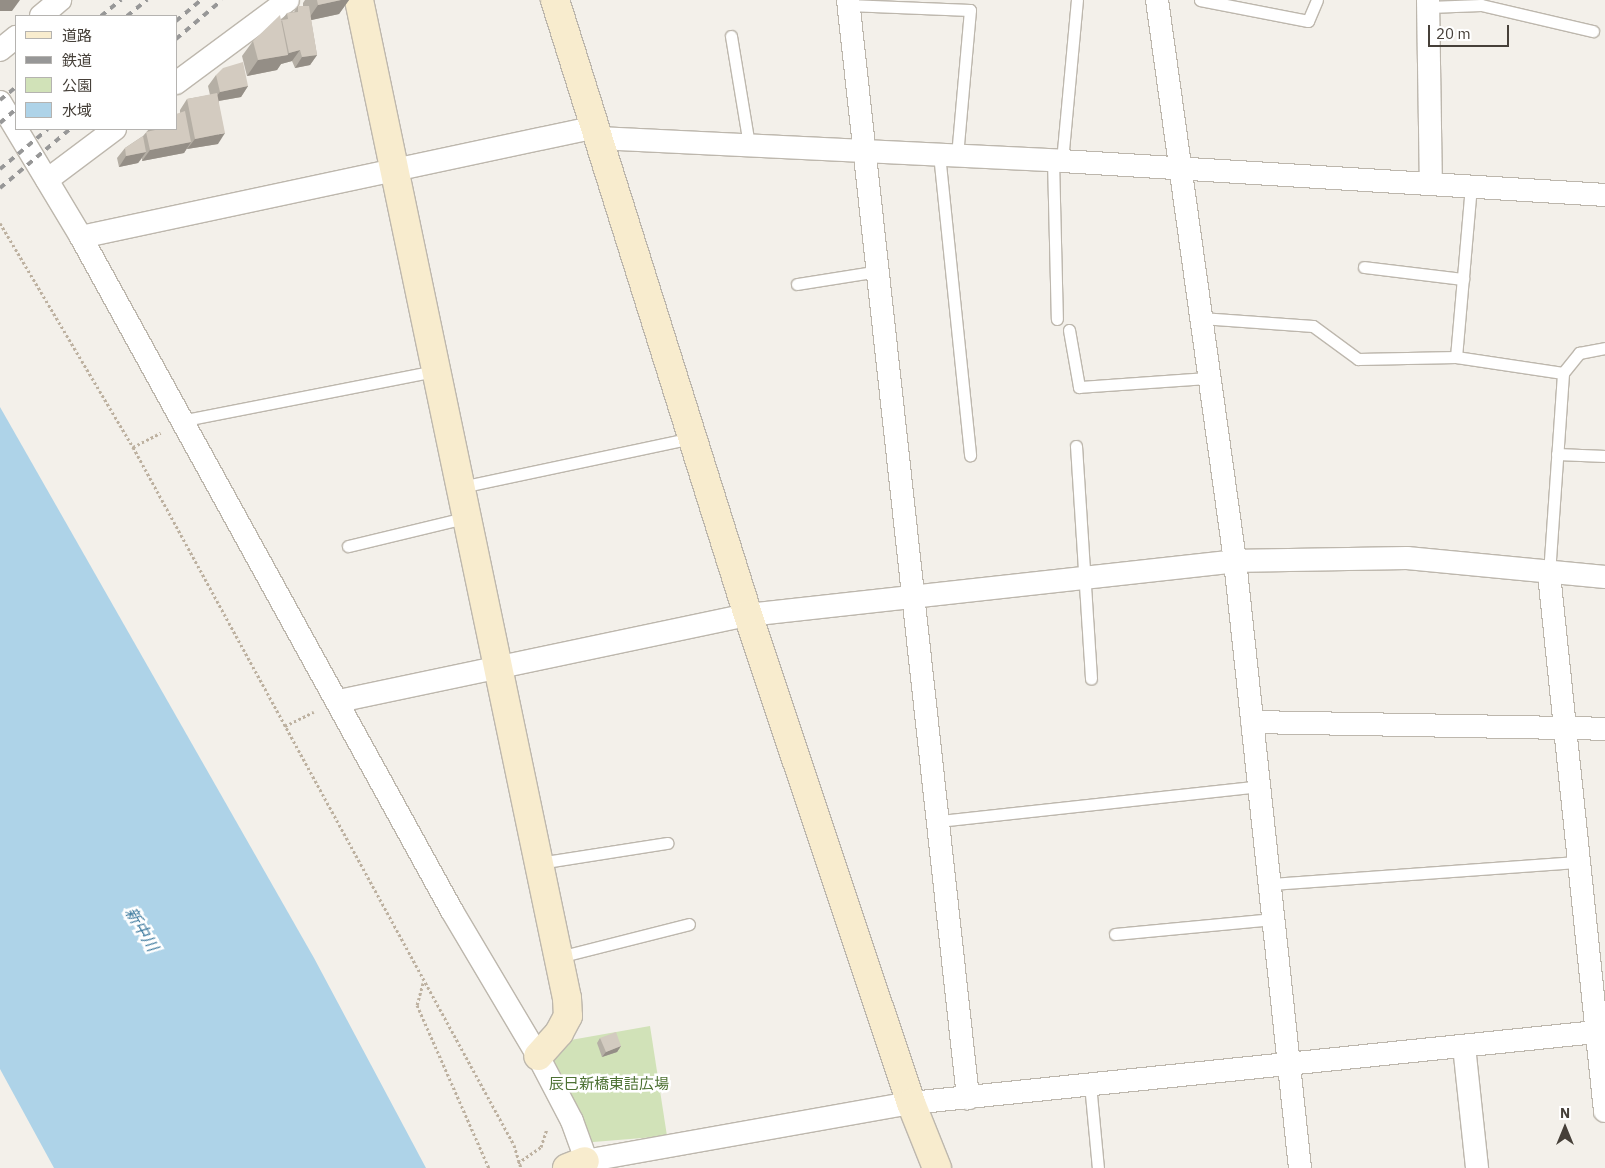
<!DOCTYPE html>
<meta charset="utf-8">
<style>
body{margin:0}
#map{position:relative;width:1605px;height:1168px;overflow:hidden;background:#f3f0ea;font-family:"IBM Plex Sans","Noto Sans JP",sans-serif}
div>[style]{position:absolute}
[style*='--x']{left:calc(var(--x)*1px);top:calc(var(--y)*1px);width:calc(var(--w)*1px);rotate:calc(var(--a)*1deg)}
.green>*{inset:0;background:#d1e2b8}
.water>*{inset:0;background:#aed3e8}
.path>*{height:3px;margin-top:-1.5px;transform-origin:0;background:repeating-linear-gradient(90deg,#bdb1a0 0 2.5px,transparent 0 5px)}
.roads{filter:drop-shadow(1px 0 #bdb7ad) drop-shadow(-1px 0 #bdb7ad) drop-shadow(0 1px #bdb7ad) drop-shadow(0 -1px #bdb7ad)}
.lane>*{height:11px;margin:-5.5px;padding:0 5.5px;transform-origin:5.5px;border-radius:5.5px;background:#fff}
.street>*{height:22px;margin:-11px;padding:0 11px;transform-origin:11px;border-radius:11px;background:#fff}
.secondary>*{height:28px;margin:-14px;padding:0 14px;transform-origin:14px;border-radius:14px;background:#f8ecce}
.rail>*{height:4px;margin-top:-2px;transform-origin:0;background:repeating-linear-gradient(90deg,#979797 0 6px,transparent 0 12px)}
.wall>*{inset:0;background:#b5afa5}
.shaded-wall>*{inset:0;background:#948e86}
.building>*{inset:0;background:#d3cbc0}
span{translate:-50% -50%;white-space:nowrap;text-align:center;line-height:1.15;-webkit-text-stroke:5px #fff;paint-order:stroke}
.park-label{font-size:15px;color:#4d7133}
.water-label{font-size:16px;color:#3d7a9e;font-style:italic}
.legend{position:absolute;left:15px;top:15px;width:162px;height:115px;box-sizing:border-box;background:#fff;border:1px solid #b5b3b0;margin:0;padding:6px 9px;list-style:none;font-size:15px;color:#464039}
.legend li{display:flex;align-items:center;gap:10px;height:25px}
.legend b{width:25px;border:1px solid #b5b3b0}
.north{position:absolute;left:1540px;top:1103px;width:50px;height:50px;-webkit-text-stroke:4px #fff;paint-order:stroke;rotate:0deg;font-size:14px;font-weight:700;line-height:20px;text-align:center;color:#464039}
.north::after{content:'';display:block;margin:auto;width:18px;height:22px;background:#464039;clip-path:polygon(50% 0,100% 100%,50% 72%,0 100%)}
.scale{position:absolute;left:1428px;top:25px;width:81px;height:22px;box-sizing:border-box;border:2px solid #464039;border-top:0;padding-left:6px;font-size:15px;line-height:18px;white-space:nowrap;color:#464039;-webkit-text-stroke:4px #fff;paint-order:stroke}
</style>
<div id="map">
<div class="green">
<div style="clip-path:polygon(650px 1026px,667px 1136px,581px 1143px,549px 1066px,565px 1041px)"></div>
</div>
<div class="water">
<div style="clip-path:polygon(0 407px,314px 958px,426px 1168px,54px 1168px,0 1069px)"></div>
</div>
<div class="path">
<div style="--x:0;--y:223;--w:261;--a:59.3"></div>
<div style="--x:133;--y:447;--w:795;--a:61.37"></div>
<div style="--x:514;--y:1145;--w:24;--a:73"></div>
<div style="--x:133;--y:447;--w:31;--a:-27"></div>
<div style="--x:285;--y:726;--w:32;--a:-26"></div>
<div style="--x:423;--y:983;--w:23;--a:105"></div>
<div style="--x:417;--y:1005;--w:178;--a:66.2"></div>
<div style="--x:518;--y:1163;--w:28;--a:-35"></div>
<div style="--x:541;--y:1147;--w:19;--a:-72"></div>
</div>
<div class="roads">
<div class="lane">
<div style="--x:1200;--y:0;--w:110;--a:11"></div>
<div style="--x:1308;--y:21;--w:23;--a:-67"></div>
<div style="--x:848;--y:5;--w:122;--a:2.3"></div>
<div style="--x:970;--y:10;--w:146;--a:95.1"></div>
<div style="--x:1429;--y:7;--w:52;--a:-2.2"></div>
<div style="--x:1481;--y:5;--w:115;--a:13.1"></div>
<div style="--x:731;--y:36;--w:110;--a:80.6"></div>
<div style="--x:939;--y:154;--w:303;--a:84.1"></div>
<div style="--x:1053;--y:160;--w:159;--a:88.6"></div>
<div style="--x:1062;--y:161;--w:162;--a:-84.7"></div>
<div style="--x:1364;--y:267;--w:100;--a:6.9"></div>
<div style="--x:797;--y:284;--w:83;--a:-9"></div>
<div style="--x:1201;--y:318;--w:112;--a:4.1"></div>
<div style="--x:1313;--y:326;--w:56;--a:36.3"></div>
<div style="--x:1358;--y:359;--w:98;--a:-1.2"></div>
<div style="--x:1456;--y:357;--w:108;--a:8.5"></div>
<div style="--x:1069;--y:330;--w:58;--a:80"></div>
<div style="--x:1079;--y:387;--w:130;--a:-4"></div>
<div style="--x:1456;--y:357;--w:173;--a:-85"></div>
<div style="--x:185;--y:420;--w:255;--a:-11.1"></div>
<div style="--x:1076;--y:446;--w:233;--a:86.3"></div>
<div style="--x:1557;--y:454;--w:48;--a:2.4"></div>
<div style="--x:461;--y:487;--w:236;--a:-12"></div>
<div style="--x:348;--y:546;--w:120;--a:-13.5"></div>
<div style="--x:1549;--y:574;--w:201;--a:-86"></div>
<div style="--x:1563;--y:373;--w:26;--a:-51"></div>
<div style="--x:1579;--y:353;--w:26;--a:-11"></div>
<div style="--x:939;--y:821;--w:322;--a:-6.2"></div>
<div style="--x:539;--y:863;--w:130;--a:-8.9"></div>
<div style="--x:1270;--y:884;--w:309;--a:-4.1"></div>
<div style="--x:1115;--y:934;--w:159;--a:-5.4"></div>
<div style="--x:559;--y:957;--w:134;--a:-14.2"></div>
<div style="--x:1090;--y:1084;--w:84;--a:84.6"></div>
</div>
<div class="street">
<div style="--x:848;--y:0;--w:1105;--a:83.76"></div>
<div style="--x:1157;--y:0;--w:566;--a:82.08"></div>
<div style="--x:1235;--y:561;--w:610;--a:83.89"></div>
<div style="--x:1428;--y:0;--w:182;--a:89.1"></div>
<div style="--x:41;--y:16;--w:25;--a:-40"></div>
<div style="--x:0;--y:50;--w:21;--a:-39"></div>
<div style="--x:176;--y:83;--w:139;--a:-36.5"></div>
<div style="--x:0;--y:102;--w:157;--a:59"></div>
<div style="--x:81;--y:237;--w:527;--a:-12.06"></div>
<div style="--x:599;--y:138;--w:464;--a:2.8"></div>
<div style="--x:1062;--y:161;--w:544;--a:3.58"></div>
<div style="--x:47;--y:180;--w:85;--a:-36.9"></div>
<div style="--x:81;--y:237;--w:769;--a:61.17"></div>
<div style="--x:452;--y:911;--w:169;--a:59.3"></div>
<div style="--x:538;--y:1056;--w:73;--a:62.4"></div>
<div style="--x:572;--y:1121;--w:50;--a:70.1"></div>
<div style="--x:1549;--y:574;--w:540;--a:84.05"></div>
<div style="--x:339;--y:701;--w:418;--a:-11.9"></div>
<div style="--x:748;--y:615;--w:490;--a:-6.3"></div>
<div style="--x:1235;--y:561;--w:172;--a:-1"></div>
<div style="--x:1407;--y:558;--w:199;--a:5.5"></div>
<div style="--x:1252;--y:722;--w:353;--a:1.1"></div>
<div style="--x:1464;--y:1046;--w:123;--a:83.9"></div>
<div style="--x:585;--y:1161;--w:331;--a:-10.1"></div>
<div style="--x:911;--y:1103;--w:698;--a:-5.92"></div>
</div>
<div class="secondary">
<div style="--x:359;--y:0;--w:1019;--a:78.23"></div>
<div style="--x:567;--y:998;--w:18;--a:87"></div>
<div style="--x:568;--y:1016;--w:19;--a:118"></div>
<div style="--x:559;--y:1033;--w:31;--a:132"></div>
<div style="--x:555;--y:0;--w:645;--a:72.58"></div>
<div style="--x:748;--y:615;--w:515;--a:71.53"></div>
<div style="--x:911;--y:1103;--w:70;--a:68.2"></div>
<div style="--x:567;--y:1168;--w:19;--a:-21"></div>
</div>
</div>
<div class="rail">
<div style="--x:101;--y:16;--w:26;--a:-39"></div>
<div style="--x:127;--y:16;--w:26;--a:-39"></div>
<div style="--x:176;--y:21;--w:33;--a:-40"></div>
<div style="--x:176;--y:39;--w:60;--a:-40.3"></div>
<div style="--x:0;--y:100;--w:21;--a:-39"></div>
<div style="--x:0;--y:123;--w:21;--a:-41"></div>
<div style="--x:0;--y:169;--w:62;--a:-39.8"></div>
<div style="--x:0;--y:188;--w:92;--a:-40.1"></div>
</div>
<div class="wall">
<div style="clip-path:polygon(305px 0,349px 0,339px 14px,311px 20px,317px 55px,310px 65px,295px 68px,292px 61px,281px 64px,277px 70px,247px 76px,242px 56px,253px 41px,281px 21px,287px 13px,294px 12px,298px 6px,303px 6px,303px 3px)"></div>
<div style="clip-path:polygon(216px 75px,248px 86px,241px 97px,219px 101px,218px 144px,187px 149px,187px 148px,184px 153px,142px 161px,142px 158px,138px 163px,119px 167px,117px 158px,125px 148px,143px 136px,149px 129px,176px 129px,180px 113px,180px 110px,187px 99px,210px 95px,208px 86px)"></div>
<div style="clip-path:polygon(600px 1038px,621px 1046px,617px 1052px,602px 1057px,597px 1043px)"></div>
</div>
<div class="shaded-wall">
<div style="clip-path:polygon(0 0,20px 0,12px 11px,0 11px)"></div>
<div style="clip-path:polygon(341px 0,349px 0,339px 14px,307px 21px,318px 5px)"></div>
<div style="clip-path:polygon(300px 50px,292px 61px,281px 64px,277px 70px,247px 76px,258px 60px,287px 55px,289px 53px)"></div>
<div style="clip-path:polygon(317px 55px,310px 65px,295px 68px,302px 57px)"></div>
<div style="clip-path:polygon(248px 86px,241px 97px,212px 102px,220px 92px)"></div>
<div style="clip-path:polygon(225px 133px,218px 144px,187px 149px,195px 139px)"></div>
<div style="clip-path:polygon(191px 142px,184px 153px,142px 161px,150px 150px)"></div>
<div style="clip-path:polygon(146px 152px,138px 163px,119px 167px,126px 156px)"></div>
<div style="clip-path:polygon(621px 1046px,617px 1052px,602px 1057px,606px 1052px)"></div>
</div>
<div class="building">
<div style="clip-path:polygon(317px 0,341px 0,318px 5px)"></div>
<div style="clip-path:polygon(298px 6px,309px 6px,317px 55px,302px 57px,300px 50px,289px 53px,282px 20px,288px 19px,287px 13px,298px 12px)"></div>
<div style="clip-path:polygon(280px 15px,288px 55px,258px 60px,253px 41px)"></div>
<div style="clip-path:polygon(243px 62px,248px 86px,220px 92px,216px 75px,223px 68px)"></div>
<div style="clip-path:polygon(217px 93px,225px 133px,195px 139px,187px 99px)"></div>
<div style="clip-path:polygon(185px 111px,191px 142px,150px 150px,146px 132px,155px 130px,154px 129px,176px 129px,176px 114px)"></div>
<div style="clip-path:polygon(143px 136px,146px 152px,126px 156px,125px 148px)"></div>
<div style="clip-path:polygon(616px 1032px,621px 1046px,606px 1052px,600px 1038px)"></div>
</div>
<div class="park-label">
<span style="left:609px;top:1084px">辰巳新橋東詰広場</span>
</div>
<div class="water-label">
<span style="left:142px;top:929px;rotate:59deg">新中川</span>
</div>
<ul class="legend">
<li><b style="height:6px;background:#f8ecce"></b>道路</li>
<li><b style="height:6px;background:#979797"></b>鉄道</li>
<li><b style="height:14px;background:#d1e2b8"></b>公園</li>
<li><b style="height:14px;background:#aed3e8"></b>水域</li>
</ul>
<div class="north">N</div>
<div class="scale">20 m</div>
</div>
